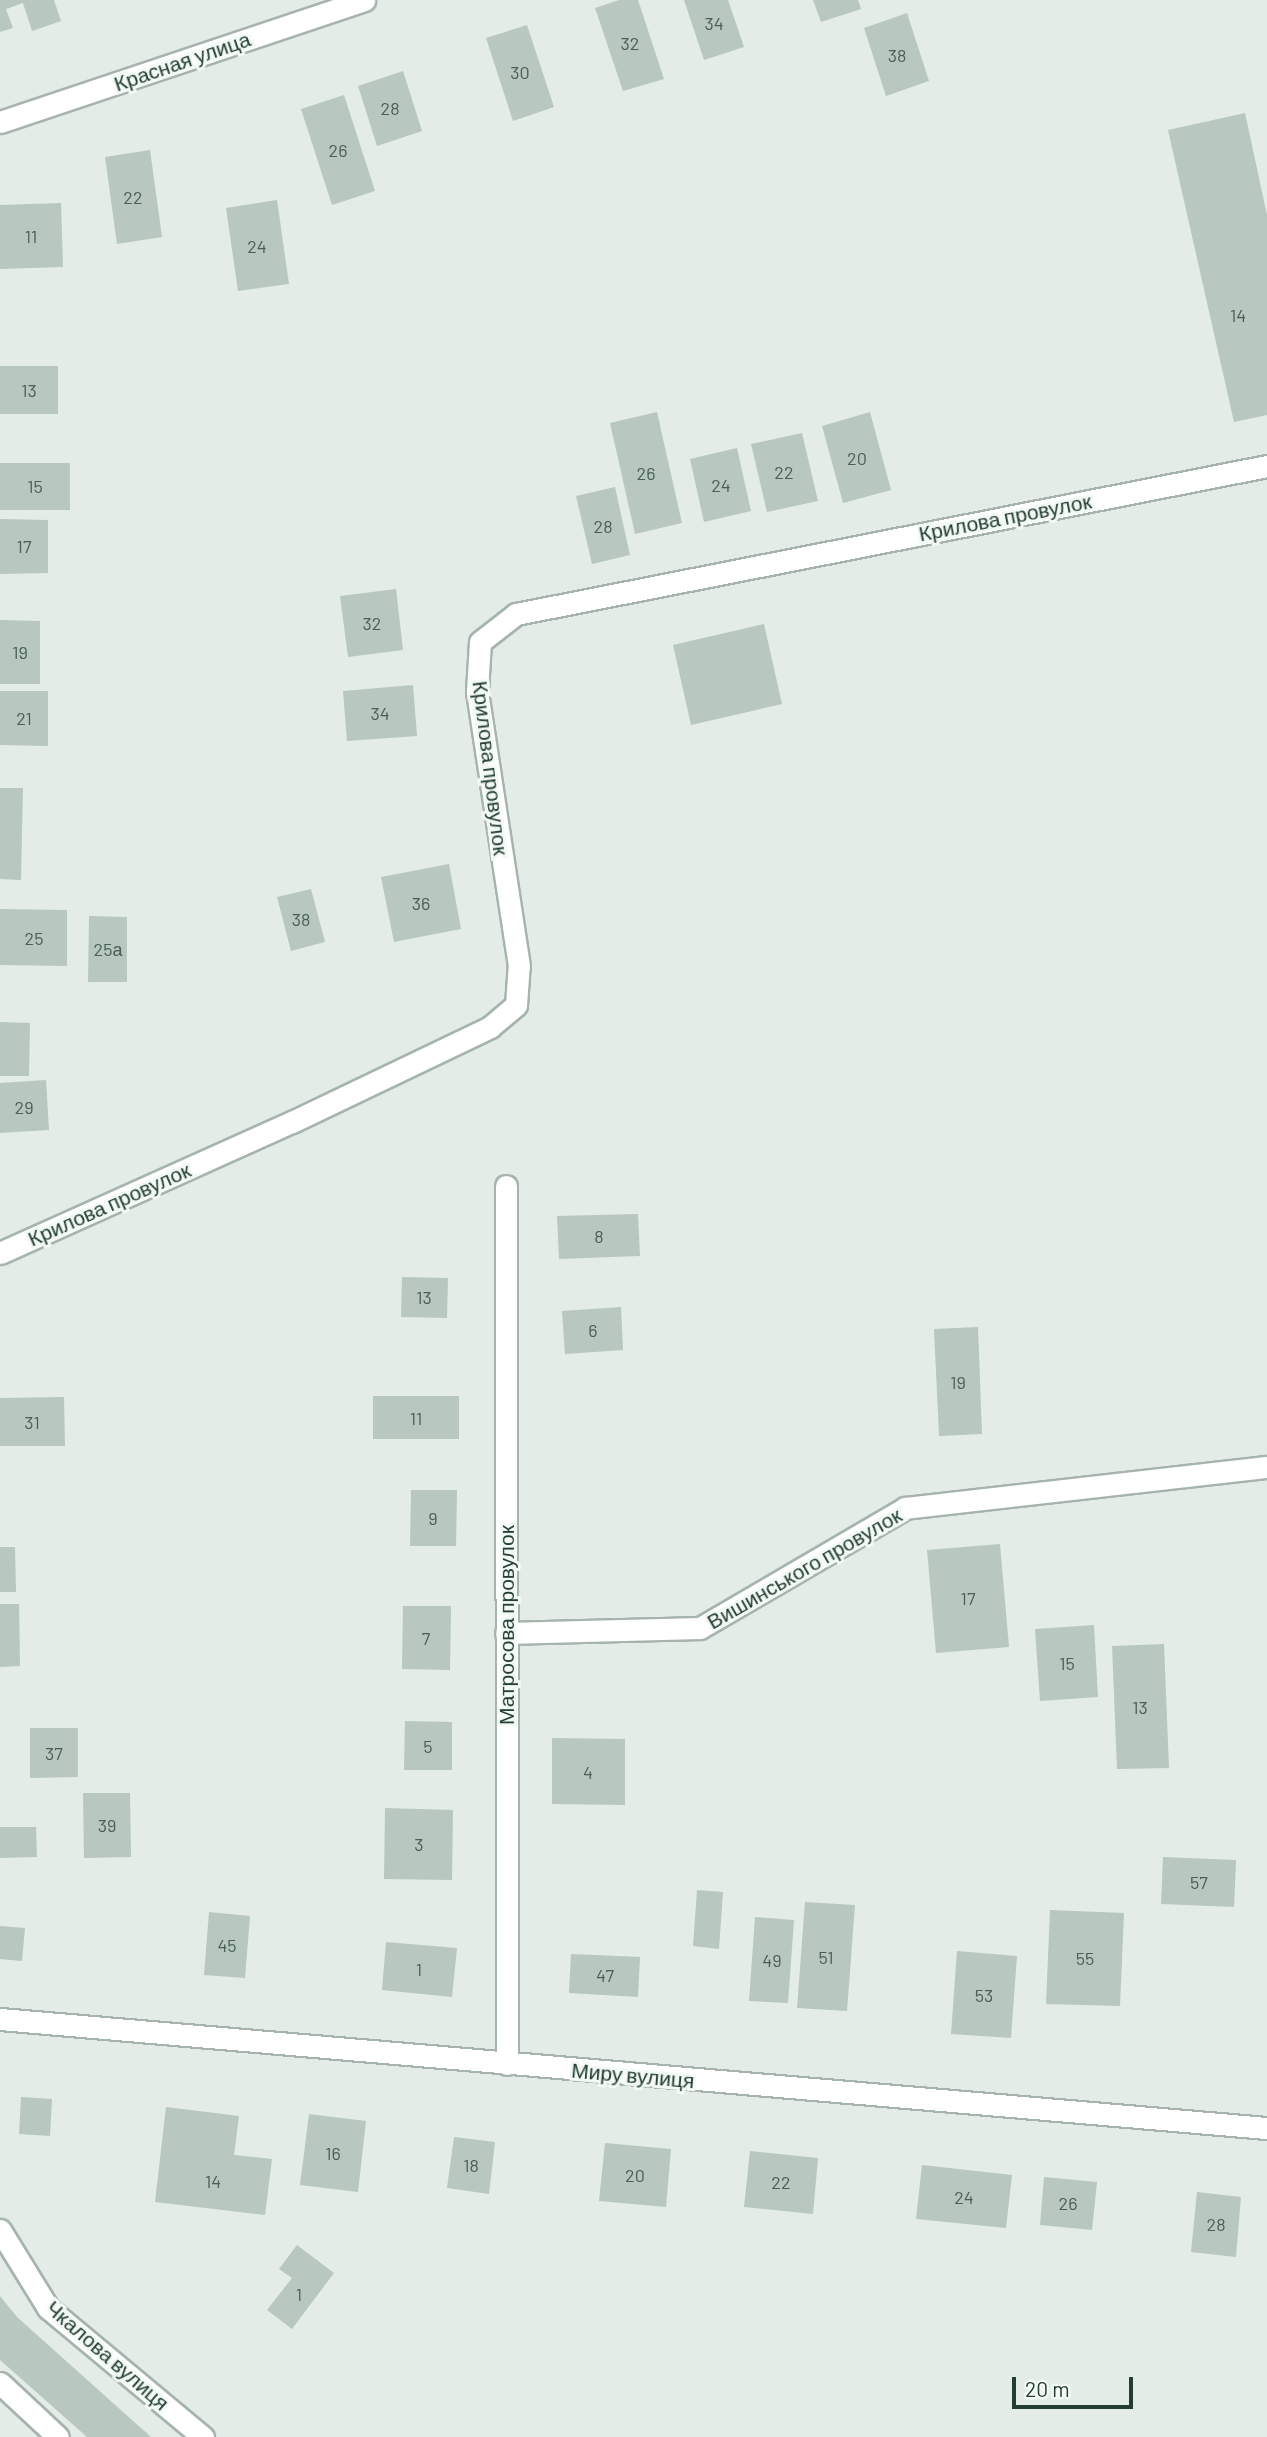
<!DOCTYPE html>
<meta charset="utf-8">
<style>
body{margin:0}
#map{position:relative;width:1267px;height:2437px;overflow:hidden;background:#e3ece7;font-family:Barlow,sans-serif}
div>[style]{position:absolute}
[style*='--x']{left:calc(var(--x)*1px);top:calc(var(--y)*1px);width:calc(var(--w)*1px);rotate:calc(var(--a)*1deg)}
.building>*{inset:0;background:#b8c7bf}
.roads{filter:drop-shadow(2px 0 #a6b4ad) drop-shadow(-2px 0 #a6b4ad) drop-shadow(0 2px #a6b4ad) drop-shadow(0 -2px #a6b4ad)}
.minor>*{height:21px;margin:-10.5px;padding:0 10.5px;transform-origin:10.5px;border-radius:10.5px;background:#fff}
span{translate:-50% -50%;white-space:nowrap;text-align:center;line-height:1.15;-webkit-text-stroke:6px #f3f9f5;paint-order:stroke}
.number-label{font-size:18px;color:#486055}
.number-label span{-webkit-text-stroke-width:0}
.street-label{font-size:21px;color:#233d32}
.scale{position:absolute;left:1012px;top:2377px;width:121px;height:32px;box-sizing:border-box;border:4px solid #233d32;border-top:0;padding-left:9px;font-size:21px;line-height:24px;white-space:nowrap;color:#233d32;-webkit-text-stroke:5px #f3f9f5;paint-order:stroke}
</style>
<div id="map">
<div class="building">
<div style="clip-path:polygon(0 0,54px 0,61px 21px,32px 31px,23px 3px,6px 9px,13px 28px,0 32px)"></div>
<div style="clip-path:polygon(619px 0,638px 0,664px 79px,623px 91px,595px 8px)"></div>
<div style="clip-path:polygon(684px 0,728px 0,744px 47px,704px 60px)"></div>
<div style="clip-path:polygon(813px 0,858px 0,861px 9px,821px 22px)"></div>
<div style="clip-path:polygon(907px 13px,929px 81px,886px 96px,864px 28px)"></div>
<div style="clip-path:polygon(527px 25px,554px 107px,513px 121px,486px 38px)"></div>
<div style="clip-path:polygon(403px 71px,422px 131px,377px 146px,358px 86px)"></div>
<div style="clip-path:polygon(344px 95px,375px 191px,332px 205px,301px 109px)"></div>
<div style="clip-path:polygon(1245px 113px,1267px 215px,1267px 415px,1234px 422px,1168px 130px)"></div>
<div style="clip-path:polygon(150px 150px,162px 237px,117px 244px,105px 157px)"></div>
<div style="clip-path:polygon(277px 200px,289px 284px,238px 291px,226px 208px)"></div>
<div style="clip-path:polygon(61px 203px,63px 267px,0 269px,0 205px)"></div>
<div style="clip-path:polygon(0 366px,58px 366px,58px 414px,0 414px)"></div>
<div style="clip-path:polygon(657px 412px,682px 523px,635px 534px,610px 423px)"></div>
<div style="clip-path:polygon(870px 412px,891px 490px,843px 503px,822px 426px)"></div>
<div style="clip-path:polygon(802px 433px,818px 501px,767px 512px,751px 444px)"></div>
<div style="clip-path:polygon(737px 448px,751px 511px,704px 522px,690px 459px)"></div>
<div style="clip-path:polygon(0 463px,70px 463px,70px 510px,0 510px)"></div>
<div style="clip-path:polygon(615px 487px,630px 555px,592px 564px,576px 496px)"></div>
<div style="clip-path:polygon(0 519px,48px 520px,48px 573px,0 574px)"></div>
<div style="clip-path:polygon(396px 589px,403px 650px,348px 657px,340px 596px)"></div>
<div style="clip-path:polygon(0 620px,40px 621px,40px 684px,0 684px)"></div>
<div style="clip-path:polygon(764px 624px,782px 704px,691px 725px,673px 645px)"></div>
<div style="clip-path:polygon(413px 685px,417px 736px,347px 741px,343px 691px)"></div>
<div style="clip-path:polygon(0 691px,48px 691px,48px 746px,0 745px)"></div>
<div style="clip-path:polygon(0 788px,23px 788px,21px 880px,0 879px)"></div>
<div style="clip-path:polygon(449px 864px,461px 929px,394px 942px,381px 877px)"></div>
<div style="clip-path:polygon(311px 889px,325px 942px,291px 951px,277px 897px)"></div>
<div style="clip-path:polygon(0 909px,67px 910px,67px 966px,0 965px)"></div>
<div style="clip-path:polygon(89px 916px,127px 917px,127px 982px,88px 982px)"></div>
<div style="clip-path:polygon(0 1022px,30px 1023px,29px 1076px,0 1076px)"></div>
<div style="clip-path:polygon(46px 1080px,49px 1130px,0 1133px,0 1083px)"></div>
<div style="clip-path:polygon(638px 1214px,640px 1256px,559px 1259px,557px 1216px)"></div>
<div style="clip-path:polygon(402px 1277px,448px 1278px,447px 1318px,401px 1317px)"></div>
<div style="clip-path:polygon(621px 1307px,623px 1350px,565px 1354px,562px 1311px)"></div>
<div style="clip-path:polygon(978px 1327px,982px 1434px,939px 1436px,934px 1329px)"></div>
<div style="clip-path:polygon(373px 1396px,459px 1396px,459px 1439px,373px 1439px)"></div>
<div style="clip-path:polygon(64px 1397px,65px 1446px,0 1446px,0 1398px)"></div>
<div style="clip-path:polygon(411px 1490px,457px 1490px,456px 1546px,410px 1546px)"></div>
<div style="clip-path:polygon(1000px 1544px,1009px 1647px,936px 1653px,927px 1550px)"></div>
<div style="clip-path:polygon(0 1547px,15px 1547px,16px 1592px,0 1592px)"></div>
<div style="clip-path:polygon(0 1604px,19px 1604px,20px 1666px,0 1667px)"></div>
<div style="clip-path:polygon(403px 1606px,451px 1606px,450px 1670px,402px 1669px)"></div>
<div style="clip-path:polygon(1094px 1625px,1098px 1697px,1040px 1701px,1035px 1629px)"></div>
<div style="clip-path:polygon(1164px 1644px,1169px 1768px,1117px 1769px,1112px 1646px)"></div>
<div style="clip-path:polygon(405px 1721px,452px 1722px,452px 1770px,404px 1770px)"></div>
<div style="clip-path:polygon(30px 1728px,78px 1728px,78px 1777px,30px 1778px)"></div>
<div style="clip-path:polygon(552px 1738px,625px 1739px,625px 1805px,552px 1804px)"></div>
<div style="clip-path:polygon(83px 1793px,130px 1793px,131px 1857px,84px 1858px)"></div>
<div style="clip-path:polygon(385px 1808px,453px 1810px,452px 1880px,384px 1879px)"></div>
<div style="clip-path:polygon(0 1827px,36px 1827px,37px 1857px,0 1858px)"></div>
<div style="clip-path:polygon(1163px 1857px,1236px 1860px,1234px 1907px,1161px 1904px)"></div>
<div style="clip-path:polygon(697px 1890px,723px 1892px,719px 1949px,693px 1946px)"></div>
<div style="clip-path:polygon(805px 1902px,855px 1905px,847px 2011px,797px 2008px)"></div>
<div style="clip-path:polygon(1050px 1910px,1124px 1913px,1120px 2006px,1046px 2004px)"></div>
<div style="clip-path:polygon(209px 1912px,250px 1916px,245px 1978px,204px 1975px)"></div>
<div style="clip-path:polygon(755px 1917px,794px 1920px,788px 2003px,749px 2001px)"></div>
<div style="clip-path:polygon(0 1926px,25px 1928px,22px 1961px,0 1959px)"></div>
<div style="clip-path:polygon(386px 1942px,457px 1948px,452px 1997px,382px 1990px)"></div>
<div style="clip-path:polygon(957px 1951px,1017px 1956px,1011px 2038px,951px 2034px)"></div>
<div style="clip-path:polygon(571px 1954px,640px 1957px,638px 1997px,569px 1993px)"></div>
<div style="clip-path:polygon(21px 2097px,52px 2099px,50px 2136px,19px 2134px)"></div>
<div style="clip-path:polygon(166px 2107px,239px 2116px,234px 2155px,272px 2159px,265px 2215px,155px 2202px)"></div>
<div style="clip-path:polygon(309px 2114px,366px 2121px,358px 2192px,300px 2185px)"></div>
<div style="clip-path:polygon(454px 2137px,495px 2142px,489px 2194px,447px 2188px)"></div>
<div style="clip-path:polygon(605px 2143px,671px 2149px,666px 2207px,599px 2201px)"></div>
<div style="clip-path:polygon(750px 2151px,818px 2158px,813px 2214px,744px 2207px)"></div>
<div style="clip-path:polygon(922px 2165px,1012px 2175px,1006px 2228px,916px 2219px)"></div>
<div style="clip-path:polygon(1044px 2177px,1097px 2182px,1092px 2230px,1040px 2225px)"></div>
<div style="clip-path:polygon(1197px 2192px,1241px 2197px,1236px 2257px,1191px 2252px)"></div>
<div style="clip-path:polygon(297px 2245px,334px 2273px,292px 2329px,267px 2310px,292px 2278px,279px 2269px)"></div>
<div style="clip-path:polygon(0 2296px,17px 2317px,151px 2437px,87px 2437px,0 2360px)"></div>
</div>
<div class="roads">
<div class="minor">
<div style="--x:0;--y:122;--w:384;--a:-18.5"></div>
<div style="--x:506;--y:1186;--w:878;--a:89.93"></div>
<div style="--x:0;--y:1253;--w:320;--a:-24.2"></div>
<div style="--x:292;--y:1122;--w:220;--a:-25.6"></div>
<div style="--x:490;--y:1027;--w:34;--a:-40"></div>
<div style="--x:516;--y:1005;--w:39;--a:-86"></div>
<div style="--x:519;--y:966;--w:278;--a:-98.7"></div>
<div style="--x:477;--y:691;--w:49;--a:-86.5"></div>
<div style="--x:480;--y:642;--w:46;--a:-37.9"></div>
<div style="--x:516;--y:614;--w:765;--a:-11.15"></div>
<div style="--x:506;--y:1633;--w:194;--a:-1.5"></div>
<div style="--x:700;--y:1628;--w:238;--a:-30.3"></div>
<div style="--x:905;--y:1508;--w:364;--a:-6.5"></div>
<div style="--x:0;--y:2019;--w:1272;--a:4.92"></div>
<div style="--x:0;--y:2230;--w:92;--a:58.4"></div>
<div style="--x:48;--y:2308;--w:202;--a:39.8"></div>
<div style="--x:0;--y:2383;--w:79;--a:43"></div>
</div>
</div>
<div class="number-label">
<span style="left:714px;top:23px">34</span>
<span style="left:630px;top:43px">32</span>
<span style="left:897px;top:55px">38</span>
<span style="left:520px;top:72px">30</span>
<span style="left:390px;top:108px">28</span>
<span style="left:338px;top:150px">26</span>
<span style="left:133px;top:197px">22</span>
<span style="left:31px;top:236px">11</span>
<span style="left:257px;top:246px">24</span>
<span style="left:1238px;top:315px">14</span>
<span style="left:29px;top:390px">13</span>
<span style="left:857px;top:458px">20</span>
<span style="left:784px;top:472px">22</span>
<span style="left:646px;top:473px">26</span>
<span style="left:721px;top:485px">24</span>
<span style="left:35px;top:486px">15</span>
<span style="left:603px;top:526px">28</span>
<span style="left:24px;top:546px">17</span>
<span style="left:372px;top:623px">32</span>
<span style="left:20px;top:652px">19</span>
<span style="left:380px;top:713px">34</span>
<span style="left:24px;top:718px">21</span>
<span style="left:421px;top:903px">36</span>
<span style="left:301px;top:919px">38</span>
<span style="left:34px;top:938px">25</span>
<span style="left:108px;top:949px">25а</span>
<span style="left:24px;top:1107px">29</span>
<span style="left:599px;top:1236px">8</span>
<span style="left:424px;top:1297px">13</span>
<span style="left:593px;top:1330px">6</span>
<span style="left:958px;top:1382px">19</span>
<span style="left:416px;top:1418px">11</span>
<span style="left:32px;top:1422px">31</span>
<span style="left:433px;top:1518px">9</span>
<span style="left:968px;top:1598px">17</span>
<span style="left:426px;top:1638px">7</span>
<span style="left:1067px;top:1663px">15</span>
<span style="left:1140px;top:1707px">13</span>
<span style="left:428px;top:1746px">5</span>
<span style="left:54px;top:1753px">37</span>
<span style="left:588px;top:1772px">4</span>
<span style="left:107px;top:1825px">39</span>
<span style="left:419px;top:1844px">3</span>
<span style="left:1199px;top:1882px">57</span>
<span style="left:227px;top:1945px">45</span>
<span style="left:826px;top:1957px">51</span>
<span style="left:1085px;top:1958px">55</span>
<span style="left:772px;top:1960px">49</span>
<span style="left:419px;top:1969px">1</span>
<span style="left:605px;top:1975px">47</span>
<span style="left:984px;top:1995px">53</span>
<span style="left:333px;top:2153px">16</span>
<span style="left:471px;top:2165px">18</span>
<span style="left:635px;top:2175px">20</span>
<span style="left:213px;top:2181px">14</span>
<span style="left:781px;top:2182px">22</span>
<span style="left:964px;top:2197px">24</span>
<span style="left:1068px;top:2203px">26</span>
<span style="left:1216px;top:2224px">28</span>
<span style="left:299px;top:2294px">1</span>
</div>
<div class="street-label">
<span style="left:182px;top:61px;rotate:-19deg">Красная улица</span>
<span style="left:1005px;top:517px;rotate:-11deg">Крилова провулок</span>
<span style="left:491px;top:768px;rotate:83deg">Крилова провулок</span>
<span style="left:109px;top:1204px;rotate:-24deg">Крилова провулок</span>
<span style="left:804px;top:1568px;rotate:-30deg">Вишинського провулок</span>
<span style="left:506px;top:1625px;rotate:-90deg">Матросова провулок</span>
<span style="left:633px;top:2075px;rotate:5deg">Миру вулиця</span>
<span style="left:108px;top:2355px;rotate:41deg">Чкалова вулиця</span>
</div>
<div class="scale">20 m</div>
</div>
